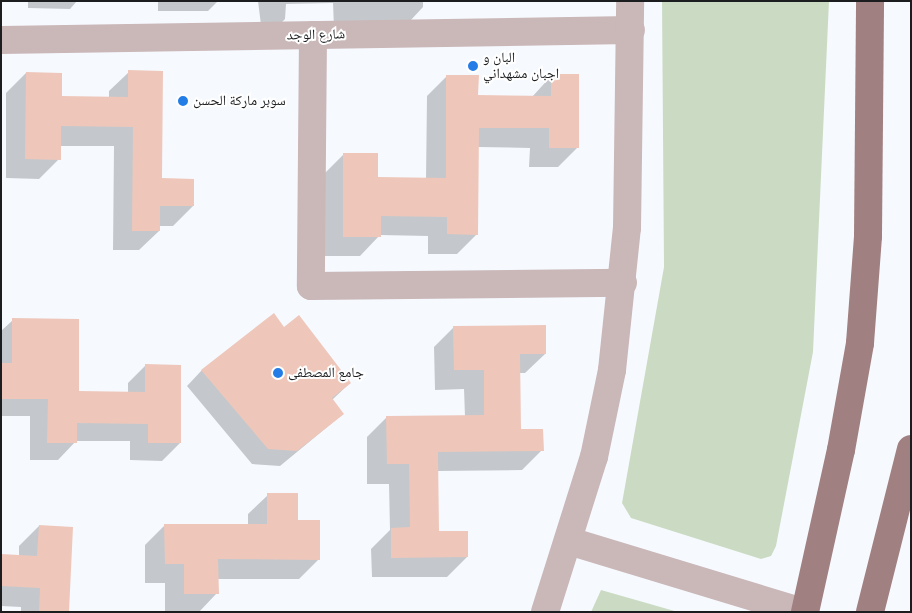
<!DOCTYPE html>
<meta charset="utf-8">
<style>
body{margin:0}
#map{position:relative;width:912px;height:613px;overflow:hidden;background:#f6faff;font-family:Figtree,"Noto Naskh Arabic",sans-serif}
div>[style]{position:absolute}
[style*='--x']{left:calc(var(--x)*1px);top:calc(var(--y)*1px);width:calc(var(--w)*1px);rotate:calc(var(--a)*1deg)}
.green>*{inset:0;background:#cbdbc3}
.shadow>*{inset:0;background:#0003}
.building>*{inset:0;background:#eec7ba}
.minor>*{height:28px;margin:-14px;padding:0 14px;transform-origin:14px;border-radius:14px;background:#cab7b8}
.major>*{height:28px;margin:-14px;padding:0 14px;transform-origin:14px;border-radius:14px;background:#a18082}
.dots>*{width:14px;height:14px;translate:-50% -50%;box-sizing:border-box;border:2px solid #fff;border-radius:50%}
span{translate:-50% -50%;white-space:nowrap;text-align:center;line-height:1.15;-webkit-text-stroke:4px #fff;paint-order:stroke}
.street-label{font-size:14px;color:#1b1d1f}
.poi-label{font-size:14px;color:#1b1d1f}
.left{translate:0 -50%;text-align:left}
.frame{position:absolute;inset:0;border:2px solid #1b1d1f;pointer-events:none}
</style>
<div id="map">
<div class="green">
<div style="clip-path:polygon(662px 1px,829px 1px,813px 352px,776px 546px,771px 556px,761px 559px,631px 518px,622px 503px,664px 267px)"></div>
<div style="clip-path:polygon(601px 590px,678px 612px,591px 612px)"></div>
</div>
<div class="shadow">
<div style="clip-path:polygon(28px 1px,77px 1px,70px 9px,28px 8px)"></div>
<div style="clip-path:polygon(158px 1px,218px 1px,208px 11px,158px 11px)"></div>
<div style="clip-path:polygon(258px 1px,423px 1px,423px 7px,410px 21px,334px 28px,333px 3px,286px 4px,285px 19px,271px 33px,262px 33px)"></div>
<div style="clip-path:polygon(129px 72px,161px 179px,193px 206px,173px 226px,159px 226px,159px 231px,139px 250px,113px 250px,114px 146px,59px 146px,59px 159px,39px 179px,6px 178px,6px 93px,26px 73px,60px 97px,109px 98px,109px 91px)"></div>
<div style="clip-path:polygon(552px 75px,578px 147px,558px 167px,529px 167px,530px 148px,478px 147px,477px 234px,457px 254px,428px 254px,428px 236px,380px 235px,360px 256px,324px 256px,324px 174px,344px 154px,377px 178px,426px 179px,427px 96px,447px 76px,477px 96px,532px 97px)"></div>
<div style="clip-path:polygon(13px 320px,78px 392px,128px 393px,128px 383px,146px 365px,180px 443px,162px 461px,130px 460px,130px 441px,76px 441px,58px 460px,30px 460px,30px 416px,1px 416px,1px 331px)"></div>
<div style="clip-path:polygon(454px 327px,545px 354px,525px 373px,519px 373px,520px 431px,542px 450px,522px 470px,437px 471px,438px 532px,467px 557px,447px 577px,372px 577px,371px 549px,390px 530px,389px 484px,367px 484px,367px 437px,387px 417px,465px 417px,464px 389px,435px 390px,434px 347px)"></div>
<div style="clip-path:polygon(284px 328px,350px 383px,332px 400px,343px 414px,280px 466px,252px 464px,187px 386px,202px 370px)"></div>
<div style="clip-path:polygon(268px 495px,297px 521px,319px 559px,299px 579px,217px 579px,217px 593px,199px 612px,165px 612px,165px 583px,145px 583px,145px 545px,165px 525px,248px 525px,248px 514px)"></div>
<div style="clip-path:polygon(39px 526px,68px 612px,21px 612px,21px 607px,1px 606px,1px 555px,19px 556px,19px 546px)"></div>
</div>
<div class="building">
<div style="clip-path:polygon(128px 70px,163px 71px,162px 178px,194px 179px,194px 206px,160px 206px,160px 231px,132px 231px,133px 127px,61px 126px,61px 160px,25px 159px,26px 72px,62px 73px,62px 96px,128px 97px)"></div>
<div style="clip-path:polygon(551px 74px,579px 74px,579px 148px,549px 148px,549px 128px,479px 128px,478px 235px,447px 234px,447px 217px,381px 216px,381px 237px,343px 237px,343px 153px,378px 153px,378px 177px,446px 178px,446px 75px,479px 75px,478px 95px,551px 96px)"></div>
<div style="clip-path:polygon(274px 313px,284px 327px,299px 315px,351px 383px,332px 398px,344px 414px,297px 451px,268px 449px,201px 370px)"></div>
<div style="clip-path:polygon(12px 318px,79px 319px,79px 391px,145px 392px,145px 364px,181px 365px,181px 443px,148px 443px,148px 424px,77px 423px,77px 443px,47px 443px,48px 399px,1px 399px,1px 363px,12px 363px)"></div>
<div style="clip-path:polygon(546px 325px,546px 354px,520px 354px,521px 429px,543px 429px,544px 451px,438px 452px,439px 531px,468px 531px,468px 557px,391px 558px,391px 528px,410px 527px,409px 464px,387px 464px,386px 416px,484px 415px,484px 370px,454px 370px,453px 326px)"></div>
<div style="clip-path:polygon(267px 493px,298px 493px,298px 520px,320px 520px,320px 560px,218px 559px,219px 594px,184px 594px,184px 564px,165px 564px,164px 524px,267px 524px)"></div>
<div style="clip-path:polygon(39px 525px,73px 527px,69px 612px,39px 612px,40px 588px,1px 586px,1px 554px,37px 556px)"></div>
</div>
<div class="minor">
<div style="--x:313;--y:35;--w:251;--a:90.5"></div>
<div style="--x:311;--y:286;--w:312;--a:-0.6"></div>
<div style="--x:1;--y:40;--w:630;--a:-0.91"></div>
<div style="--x:569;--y:541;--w:244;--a:16.9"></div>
<div style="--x:545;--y:612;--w:163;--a:-72.5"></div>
<div style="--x:594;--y:457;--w:89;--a:-78.3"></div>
<div style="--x:612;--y:370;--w:143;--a:-84"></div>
<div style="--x:627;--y:228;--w:227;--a:-89.2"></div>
</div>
<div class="major">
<div style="--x:805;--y:612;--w:166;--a:-77.5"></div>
<div style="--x:841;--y:450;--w:109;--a:-79.9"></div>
<div style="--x:860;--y:343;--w:107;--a:-85.7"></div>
<div style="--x:868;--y:236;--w:235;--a:-89.5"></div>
<div style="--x:870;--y:612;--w:168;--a:-75.9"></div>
</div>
<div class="dots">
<div style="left:473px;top:66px;background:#247de7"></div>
<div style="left:183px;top:101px;background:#247de7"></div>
<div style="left:278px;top:373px;background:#247de7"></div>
</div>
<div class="street-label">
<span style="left:316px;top:35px;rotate:-1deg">شارع الوجد</span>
</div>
<div class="poi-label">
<span class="left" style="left:483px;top:66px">البان و<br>اجبان مشهداني</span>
<span class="left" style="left:193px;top:101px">سوبر ماركة الحسن</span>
<span class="left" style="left:288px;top:373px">جامع المصطفى</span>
</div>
<div class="frame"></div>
</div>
